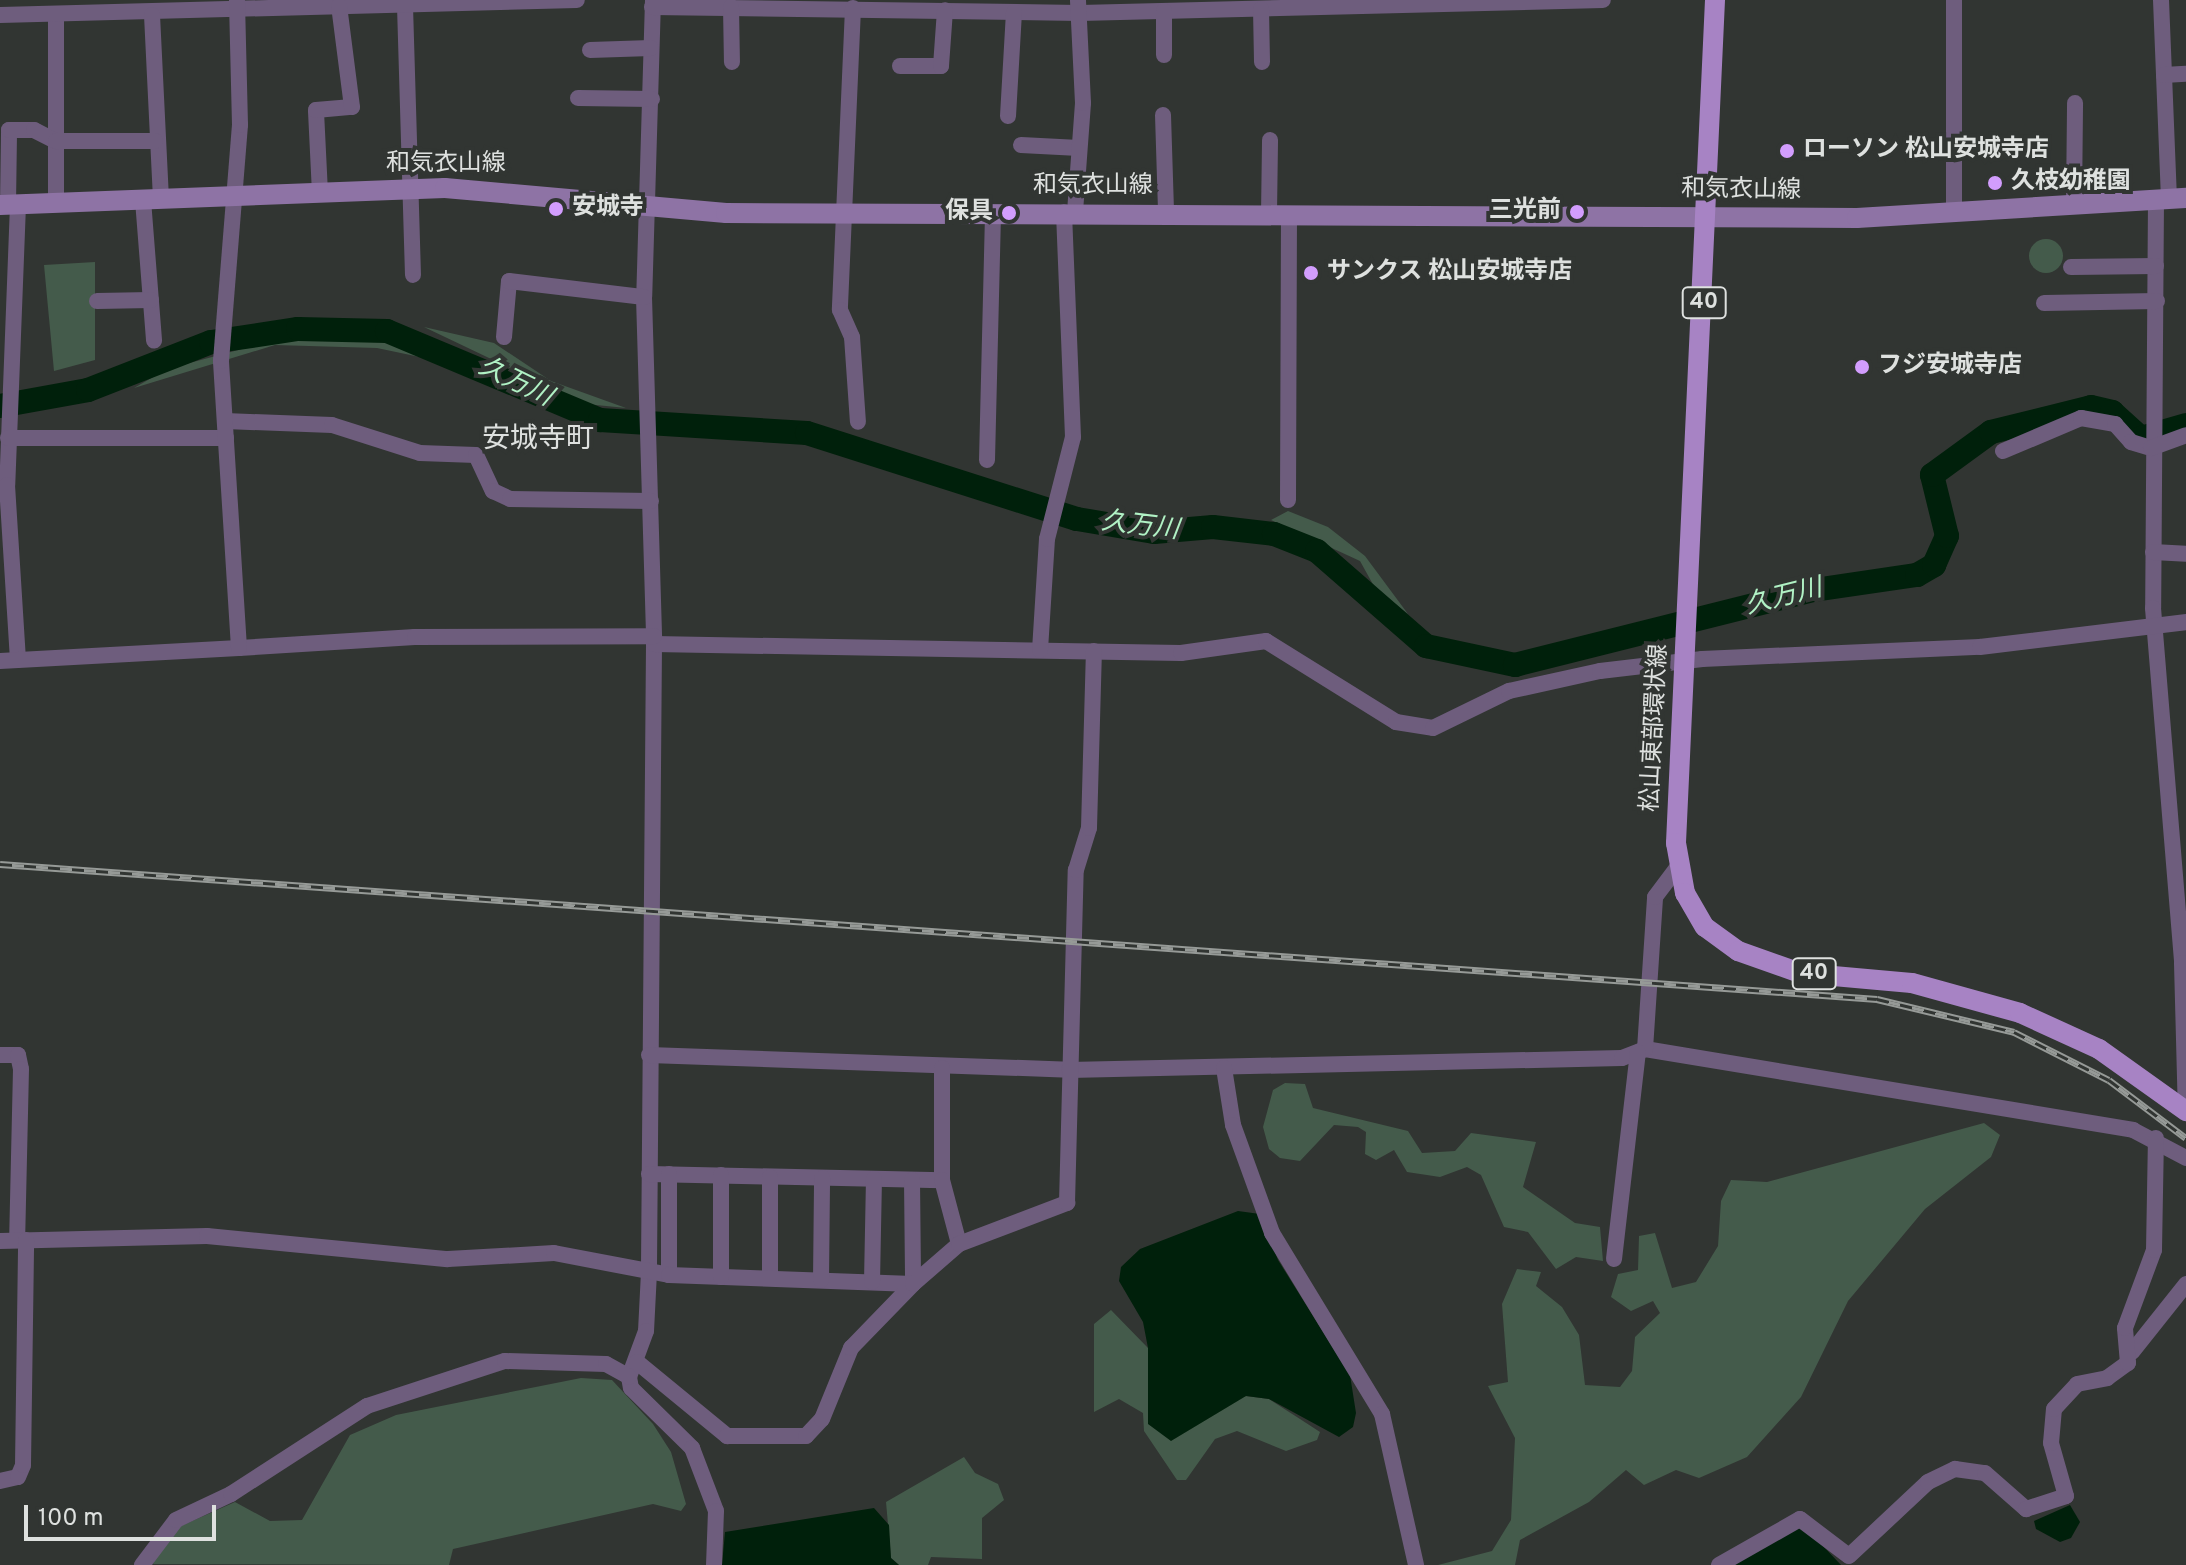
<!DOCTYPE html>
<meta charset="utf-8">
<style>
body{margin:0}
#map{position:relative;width:2186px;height:1565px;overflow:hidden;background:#313532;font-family:Overpass,"Noto Sans JP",sans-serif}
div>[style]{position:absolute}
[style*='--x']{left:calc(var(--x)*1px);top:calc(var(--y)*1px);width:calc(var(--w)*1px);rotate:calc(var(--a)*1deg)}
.green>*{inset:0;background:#445b4b}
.round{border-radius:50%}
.water>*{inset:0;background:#00200b}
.river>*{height:24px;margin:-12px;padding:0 12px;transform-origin:12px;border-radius:12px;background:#00200b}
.street>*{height:16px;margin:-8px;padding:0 8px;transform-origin:8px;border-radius:8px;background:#6e5d7d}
.secondary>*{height:20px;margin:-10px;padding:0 10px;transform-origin:10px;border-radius:10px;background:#8e73a5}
.primary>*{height:20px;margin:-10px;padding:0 10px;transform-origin:10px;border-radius:10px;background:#a783c4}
.rail>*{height:7px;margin-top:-3.5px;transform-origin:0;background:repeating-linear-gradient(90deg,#313532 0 12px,#969a97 0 24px);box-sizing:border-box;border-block:2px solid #969a97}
.dots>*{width:22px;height:22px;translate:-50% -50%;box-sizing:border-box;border:4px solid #313532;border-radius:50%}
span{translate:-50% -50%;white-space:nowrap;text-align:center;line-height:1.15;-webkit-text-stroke:8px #313532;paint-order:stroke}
.shield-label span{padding:2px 6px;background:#313532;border:2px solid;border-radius:6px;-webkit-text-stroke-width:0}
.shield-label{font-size:22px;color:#dee1df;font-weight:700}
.poi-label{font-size:24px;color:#dee1df;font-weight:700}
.left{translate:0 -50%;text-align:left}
.right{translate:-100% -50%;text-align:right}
.street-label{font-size:24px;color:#dee1df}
.water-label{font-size:26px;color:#b1f2c5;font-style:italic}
.quarter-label{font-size:28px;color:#dee1df}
.scale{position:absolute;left:24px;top:1505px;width:192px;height:36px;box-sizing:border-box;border:4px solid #dee1df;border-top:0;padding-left:10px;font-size:24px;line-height:28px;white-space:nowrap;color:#dee1df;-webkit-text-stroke:6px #313532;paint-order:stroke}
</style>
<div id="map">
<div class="green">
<div class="round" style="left:2029px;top:239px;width:34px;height:34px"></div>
<div style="clip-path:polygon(95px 262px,95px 360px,54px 371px,44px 265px)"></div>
<div style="clip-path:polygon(424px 327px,494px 343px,551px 381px,626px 408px,586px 404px)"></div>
<div style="clip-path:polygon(279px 339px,377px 339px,434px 360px,377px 348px,275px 345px,134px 388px,167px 369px)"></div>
<div style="clip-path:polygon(1288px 511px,1328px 527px,1365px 556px,1408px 614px,1375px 588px,1360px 561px,1271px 520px)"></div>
<div style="clip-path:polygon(1285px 1083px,1305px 1084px,1313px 1108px,1408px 1131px,1422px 1153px,1455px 1151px,1471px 1133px,1536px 1142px,1523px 1187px,1575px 1223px,1600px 1227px,1603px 1261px,1576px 1257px,1556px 1269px,1528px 1232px,1504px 1227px,1481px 1175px,1467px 1167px,1440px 1177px,1407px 1172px,1394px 1150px,1376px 1160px,1365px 1154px,1366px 1132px,1358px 1127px,1334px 1125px,1300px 1161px,1280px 1158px,1269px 1149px,1263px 1127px,1273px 1090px)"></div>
<div style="clip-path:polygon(1984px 1123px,2000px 1135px,1991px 1157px,1925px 1209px,1848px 1301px,1801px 1397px,1747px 1457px,1699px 1478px,1676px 1470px,1644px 1485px,1626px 1470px,1589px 1502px,1520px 1540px,1515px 1565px,1438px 1565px,1492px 1551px,1511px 1520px,1515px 1438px,1488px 1386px,1508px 1382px,1502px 1304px,1517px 1269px,1541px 1272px,1536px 1286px,1562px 1307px,1579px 1335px,1585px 1385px,1620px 1387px,1632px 1371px,1635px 1337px,1660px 1313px,1653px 1301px,1631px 1311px,1611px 1297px,1618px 1274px,1638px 1270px,1639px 1236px,1655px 1233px,1672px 1288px,1696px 1282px,1718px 1246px,1721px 1201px,1731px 1180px,1767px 1182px)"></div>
<div style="clip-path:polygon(1111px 1310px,1148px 1348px,1148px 1424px,1246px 1396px,1269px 1399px,1300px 1419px,1320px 1432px,1317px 1440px,1286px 1451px,1237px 1431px,1215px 1439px,1186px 1480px,1177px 1480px,1144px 1431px,1143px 1413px,1119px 1399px,1094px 1412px,1094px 1324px)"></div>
<div style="clip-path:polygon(581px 1378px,612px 1380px,653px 1424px,671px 1452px,686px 1504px,681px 1511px,653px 1504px,453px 1549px,449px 1565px,153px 1564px,163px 1534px,235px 1502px,270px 1521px,302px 1520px,350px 1435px,396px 1415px)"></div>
<div style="clip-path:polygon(964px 1457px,975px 1473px,998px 1484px,1004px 1500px,982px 1518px,982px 1559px,931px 1557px,928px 1565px,899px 1565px,891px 1558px,886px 1502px)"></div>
</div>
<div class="water">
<div style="clip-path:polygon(1238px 1211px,1260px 1214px,1278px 1260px,1350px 1375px,1356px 1413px,1353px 1427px,1339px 1437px,1269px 1399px,1246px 1396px,1171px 1441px,1148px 1424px,1148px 1348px,1143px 1322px,1119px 1281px,1121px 1267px,1140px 1249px)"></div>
<div style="clip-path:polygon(2070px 1505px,2080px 1522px,2071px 1538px,2060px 1542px,2036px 1529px,2034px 1521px)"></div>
<div style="clip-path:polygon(874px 1508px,889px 1525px,891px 1558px,899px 1565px,722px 1565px,725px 1532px)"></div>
<div style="clip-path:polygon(1805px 1527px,1841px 1565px,1733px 1565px,1787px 1529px)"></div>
</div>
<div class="river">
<div style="--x:0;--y:406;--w:89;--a:-10.3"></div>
<div style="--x:88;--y:390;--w:132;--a:-21.3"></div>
<div style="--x:211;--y:342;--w:88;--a:-8.5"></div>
<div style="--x:298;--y:329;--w:89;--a:1.3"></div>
<div style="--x:387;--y:331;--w:231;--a:22.7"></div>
<div style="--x:600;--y:420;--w:207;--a:3.6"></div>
<div style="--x:807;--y:433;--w:283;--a:17.7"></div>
<div style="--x:1077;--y:519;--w:78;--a:9.6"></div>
<div style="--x:1154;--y:532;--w:59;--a:-4.8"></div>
<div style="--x:1213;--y:527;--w:61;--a:6.5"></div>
<div style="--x:1274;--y:534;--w:46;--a:21.6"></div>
<div style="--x:1317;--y:551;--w:145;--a:41.1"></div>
<div style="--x:1426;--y:646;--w:91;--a:12.1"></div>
<div style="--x:1515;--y:665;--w:308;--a:-14.1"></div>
<div style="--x:1814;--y:590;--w:104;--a:-8.3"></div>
<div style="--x:1917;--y:575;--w:20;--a:-30"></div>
<div style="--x:1934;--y:565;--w:32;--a:-66"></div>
<div style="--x:1947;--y:536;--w:63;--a:-103.8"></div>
<div style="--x:1932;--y:475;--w:73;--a:-36.1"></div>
<div style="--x:1991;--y:432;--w:103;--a:-14"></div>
<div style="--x:2091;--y:407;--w:22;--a:13"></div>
<div style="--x:2112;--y:412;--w:39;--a:42"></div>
<div style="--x:2141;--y:438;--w:47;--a:-16.1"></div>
</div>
<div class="street">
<div style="--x:653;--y:0;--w:297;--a:91.7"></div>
<div style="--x:644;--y:297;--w:347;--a:88.3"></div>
<div style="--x:654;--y:644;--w:628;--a:90.46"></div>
<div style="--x:649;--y:1272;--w:59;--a:92.9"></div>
<div style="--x:646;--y:1331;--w:49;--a:110.3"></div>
<div style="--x:629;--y:1377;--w:11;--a:80"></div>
<div style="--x:631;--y:1388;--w:86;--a:44.5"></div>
<div style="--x:692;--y:1448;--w:67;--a:69.1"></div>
<div style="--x:716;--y:1511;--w:54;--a:92.1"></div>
<div style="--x:1954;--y:0;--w:213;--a:90"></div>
<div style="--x:2161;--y:0;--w:199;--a:87.7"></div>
<div style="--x:405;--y:6;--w:269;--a:88.3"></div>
<div style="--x:652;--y:7;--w:428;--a:0.8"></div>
<div style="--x:1080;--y:13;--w:523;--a:-1.42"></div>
<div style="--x:731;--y:7;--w:55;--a:89"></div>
<div style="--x:853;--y:8;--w:302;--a:92.5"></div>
<div style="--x:840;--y:310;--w:30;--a:66"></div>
<div style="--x:852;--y:337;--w:85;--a:86"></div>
<div style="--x:1261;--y:9;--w:53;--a:88.9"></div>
<div style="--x:1164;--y:11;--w:44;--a:90"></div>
<div style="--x:56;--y:14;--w:189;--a:90"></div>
<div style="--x:0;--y:15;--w:577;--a:-1.49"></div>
<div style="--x:152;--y:15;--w:184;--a:87.2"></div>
<div style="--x:590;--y:50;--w:61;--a:-1.9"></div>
<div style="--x:900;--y:66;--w:41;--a:0"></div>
<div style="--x:941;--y:66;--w:56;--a:-85.9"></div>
<div style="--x:2164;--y:75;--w:22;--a:-3"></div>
<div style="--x:578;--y:98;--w:74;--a:0.8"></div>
<div style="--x:1163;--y:115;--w:98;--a:88.2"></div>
<div style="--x:1008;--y:116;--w:104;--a:-86.7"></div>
<div style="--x:1021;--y:145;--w:58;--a:3"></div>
<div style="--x:320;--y:193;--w:83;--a:-92.8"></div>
<div style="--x:316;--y:110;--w:36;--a:-5"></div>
<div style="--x:352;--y:107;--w:102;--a:-97.3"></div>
<div style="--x:143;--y:200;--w:141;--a:85.5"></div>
<div style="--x:2156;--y:200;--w:408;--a:90.4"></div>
<div style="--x:2153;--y:608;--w:356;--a:85.3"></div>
<div style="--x:2182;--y:963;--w:148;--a:88.5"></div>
<div style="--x:2074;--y:203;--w:100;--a:-89.4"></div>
<div style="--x:8;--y:205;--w:75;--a:-89.2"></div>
<div style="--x:9;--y:130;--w:25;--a:0"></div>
<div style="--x:34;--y:130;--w:25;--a:27"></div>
<div style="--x:56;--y:141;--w:99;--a:0"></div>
<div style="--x:18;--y:205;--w:280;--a:92.2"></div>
<div style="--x:7;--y:485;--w:175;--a:86.4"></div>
<div style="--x:1075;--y:212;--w:109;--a:-85.8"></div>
<div style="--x:1083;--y:103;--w:103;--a:-92.8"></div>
<div style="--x:1269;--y:214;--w:74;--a:-89.2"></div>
<div style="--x:2071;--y:267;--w:85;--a:-0.7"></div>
<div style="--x:97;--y:301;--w:54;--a:-1.1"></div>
<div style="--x:2044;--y:303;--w:113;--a:-1"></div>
<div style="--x:504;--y:337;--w:56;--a:-84.9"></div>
<div style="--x:509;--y:281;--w:136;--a:6.8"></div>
<div style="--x:225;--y:421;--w:107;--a:2.1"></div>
<div style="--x:332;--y:425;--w:92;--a:17.7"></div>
<div style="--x:420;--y:453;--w:56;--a:2"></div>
<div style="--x:476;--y:455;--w:40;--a:65"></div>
<div style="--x:493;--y:491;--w:19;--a:25"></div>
<div style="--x:510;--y:499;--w:141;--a:0.8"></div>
<div style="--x:8;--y:438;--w:218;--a:0"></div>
<div style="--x:2003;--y:451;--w:85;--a:-22.9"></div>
<div style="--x:2081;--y:418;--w:35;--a:10"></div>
<div style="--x:2115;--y:424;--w:24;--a:48"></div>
<div style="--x:2131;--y:442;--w:21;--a:17"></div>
<div style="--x:2151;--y:448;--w:37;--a:-20"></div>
<div style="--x:987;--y:460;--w:247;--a:-88.6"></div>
<div style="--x:1288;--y:500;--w:286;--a:-89.8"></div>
<div style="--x:2153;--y:552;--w:33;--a:3"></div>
<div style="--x:654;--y:644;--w:527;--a:0.98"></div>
<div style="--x:1181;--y:653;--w:86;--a:-8"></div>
<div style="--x:1266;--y:641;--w:153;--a:31.9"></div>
<div style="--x:1396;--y:722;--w:37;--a:9"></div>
<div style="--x:1433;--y:728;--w:85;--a:-26"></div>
<div style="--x:1509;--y:691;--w:93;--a:-12.4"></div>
<div style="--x:1600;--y:671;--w:103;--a:-6.7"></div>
<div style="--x:1702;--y:659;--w:278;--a:-2.5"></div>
<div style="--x:1980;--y:647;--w:208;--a:-6.9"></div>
<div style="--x:239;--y:648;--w:176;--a:-3.6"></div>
<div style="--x:415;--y:637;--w:239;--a:-0.2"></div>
<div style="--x:1040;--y:650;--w:111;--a:-86.4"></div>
<div style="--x:1047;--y:539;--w:105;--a:-75.7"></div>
<div style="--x:1073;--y:437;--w:225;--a:-92.3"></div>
<div style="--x:0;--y:661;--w:239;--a:-3.1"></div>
<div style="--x:239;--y:648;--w:288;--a:-93.6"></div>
<div style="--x:221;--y:361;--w:237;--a:-85.4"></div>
<div style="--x:240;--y:125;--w:125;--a:-91.4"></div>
<div style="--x:1645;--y:1049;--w:495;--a:9.4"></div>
<div style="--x:2133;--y:1130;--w:60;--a:27.8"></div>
<div style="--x:0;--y:1055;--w:18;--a:0"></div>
<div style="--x:18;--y:1055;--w:14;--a:78"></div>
<div style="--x:21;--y:1069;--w:171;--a:91.3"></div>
<div style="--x:649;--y:1055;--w:420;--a:2"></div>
<div style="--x:1069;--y:1070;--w:553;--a:-1.24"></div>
<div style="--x:1622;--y:1058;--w:25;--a:-21"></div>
<div style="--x:1645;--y:1049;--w:152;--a:-86.2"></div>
<div style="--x:1655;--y:897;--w:38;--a:-53"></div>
<div style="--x:1224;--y:1068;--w:58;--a:81"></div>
<div style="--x:1233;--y:1125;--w:115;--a:70.1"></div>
<div style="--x:1272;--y:1233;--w:212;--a:58.7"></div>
<div style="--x:1382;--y:1414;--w:155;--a:77.3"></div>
<div style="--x:649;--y:1174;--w:293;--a:1.2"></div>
<div style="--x:942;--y:1180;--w:112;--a:-90"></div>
<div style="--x:669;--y:1174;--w:101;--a:90"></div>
<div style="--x:770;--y:1177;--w:101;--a:90"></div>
<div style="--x:912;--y:1180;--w:104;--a:89.4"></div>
<div style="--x:942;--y:1180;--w:66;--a:75.1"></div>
<div style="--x:0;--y:1241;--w:207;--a:-1.4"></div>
<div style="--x:207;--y:1236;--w:242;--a:5.5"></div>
<div style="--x:448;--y:1259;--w:106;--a:-3.2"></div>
<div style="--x:554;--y:1253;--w:117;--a:10.8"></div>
<div style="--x:669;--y:1275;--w:244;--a:2.1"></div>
<div style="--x:1614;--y:1259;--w:208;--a:-83.4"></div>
<div style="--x:721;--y:1277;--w:102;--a:-90"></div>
<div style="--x:821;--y:1280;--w:102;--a:-89.4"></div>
<div style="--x:872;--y:1282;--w:103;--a:-88.9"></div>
<div style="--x:2132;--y:1352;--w:87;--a:-51.5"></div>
<div style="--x:637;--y:1362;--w:117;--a:39.4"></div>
<div style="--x:727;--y:1436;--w:79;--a:0"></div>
<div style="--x:806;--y:1436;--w:23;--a:-47"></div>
<div style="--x:822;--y:1419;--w:77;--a:-67.8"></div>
<div style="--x:851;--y:1348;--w:89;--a:-45.9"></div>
<div style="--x:913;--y:1284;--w:61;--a:-41"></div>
<div style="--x:959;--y:1244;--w:116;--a:-20.8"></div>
<div style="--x:1067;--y:1203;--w:333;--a:-88.5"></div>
<div style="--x:1076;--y:870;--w:44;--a:-72.8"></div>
<div style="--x:1089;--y:828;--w:177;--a:-88.4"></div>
<div style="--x:0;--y:1481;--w:18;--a:-13"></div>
<div style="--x:18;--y:1477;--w:13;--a:-67"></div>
<div style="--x:23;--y:1465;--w:225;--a:-89.2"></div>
<div style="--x:142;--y:1565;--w:56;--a:-52.9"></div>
<div style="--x:176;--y:1520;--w:61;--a:-25.3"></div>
<div style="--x:231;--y:1494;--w:162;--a:-32.9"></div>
<div style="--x:367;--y:1406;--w:145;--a:-18.1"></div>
<div style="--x:505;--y:1361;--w:101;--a:1.7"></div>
<div style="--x:606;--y:1364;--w:26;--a:29"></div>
<div style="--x:1719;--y:1565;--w:93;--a:-29.6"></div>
<div style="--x:1800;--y:1519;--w:61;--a:37.1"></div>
<div style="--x:1849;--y:1556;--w:108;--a:-43.1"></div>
<div style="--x:1928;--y:1482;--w:30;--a:-26"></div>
<div style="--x:1955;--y:1469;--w:30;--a:8"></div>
<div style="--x:1985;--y:1473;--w:55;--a:41.3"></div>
<div style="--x:2026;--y:1509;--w:42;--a:-18"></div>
<div style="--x:2066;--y:1496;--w:55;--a:-105.8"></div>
<div style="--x:2051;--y:1443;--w:34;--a:-85"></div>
<div style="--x:2054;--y:1409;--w:34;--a:-47"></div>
<div style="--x:2077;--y:1384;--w:31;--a:-11"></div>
<div style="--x:2107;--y:1378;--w:26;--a:-36"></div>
<div style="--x:2128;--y:1363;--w:35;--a:-95"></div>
<div style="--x:2125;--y:1328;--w:83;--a:-69.6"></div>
<div style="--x:2154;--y:1250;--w:112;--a:-89"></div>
</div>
<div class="secondary">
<div style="--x:0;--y:205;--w:445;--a:-2.2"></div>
<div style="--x:445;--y:188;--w:282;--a:5.1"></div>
<div style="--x:726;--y:213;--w:1131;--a:0.25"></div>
<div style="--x:1857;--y:218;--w:330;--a:-3.5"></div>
</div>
<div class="primary">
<div style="--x:1715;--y:0;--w:844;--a:92.65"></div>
<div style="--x:1676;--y:843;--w:51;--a:79.8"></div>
<div style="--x:1685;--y:893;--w:39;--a:60"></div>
<div style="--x:1705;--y:927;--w:41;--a:36"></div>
<div style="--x:1738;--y:951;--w:66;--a:19.5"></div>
<div style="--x:1800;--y:973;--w:112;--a:5.1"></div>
<div style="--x:1912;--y:983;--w:112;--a:15.5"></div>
<div style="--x:2020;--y:1013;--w:87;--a:24.5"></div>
<div style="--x:2099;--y:1049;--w:107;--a:35.5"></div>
</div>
<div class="rail">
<div style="--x:0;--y:864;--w:1882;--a:4.11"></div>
<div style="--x:1877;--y:999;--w:141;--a:13.5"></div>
<div style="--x:2014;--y:1032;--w:106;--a:26.8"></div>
<div style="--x:2109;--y:1080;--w:96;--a:37"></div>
</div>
<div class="dots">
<div style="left:1787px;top:151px;background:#d29dfd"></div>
<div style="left:1995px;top:183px;background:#d29dfd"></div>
<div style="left:556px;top:209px;background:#d29dfd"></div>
<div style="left:1577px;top:212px;background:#d29dfd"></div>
<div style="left:1009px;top:213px;background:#d29dfd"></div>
<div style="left:1311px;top:273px;background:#d29dfd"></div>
<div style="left:1862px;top:367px;background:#d29dfd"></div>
</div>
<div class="shield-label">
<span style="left:1704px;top:303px">40</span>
<span style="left:1814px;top:974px">40</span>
</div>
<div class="poi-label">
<span class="left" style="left:1803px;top:151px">ローソン 松山安城寺店</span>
<span class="left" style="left:2011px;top:183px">久枝幼稚園</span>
<span class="left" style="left:572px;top:209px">安城寺</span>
<span class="right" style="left:1561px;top:212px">三光前</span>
<span class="right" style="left:993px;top:213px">保具</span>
<span class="left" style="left:1327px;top:273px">サンクス 松山安城寺店</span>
<span class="left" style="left:1878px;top:367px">フジ安城寺店</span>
</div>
<div class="street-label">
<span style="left:446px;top:165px">和気衣山線</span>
<span style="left:1093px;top:187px">和気衣山線</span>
<span style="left:1741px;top:191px;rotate:1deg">和気衣山線</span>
<span style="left:1656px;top:728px;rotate:-87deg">松山東部環状線</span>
</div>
<div class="water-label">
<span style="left:515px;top:383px;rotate:26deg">久万川</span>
<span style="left:1140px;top:527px;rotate:7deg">久万川</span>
<span style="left:1784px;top:598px;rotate:-14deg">久万川</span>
</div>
<div class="quarter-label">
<span style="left:538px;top:440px">安城寺町</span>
</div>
<div class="scale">100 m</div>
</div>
